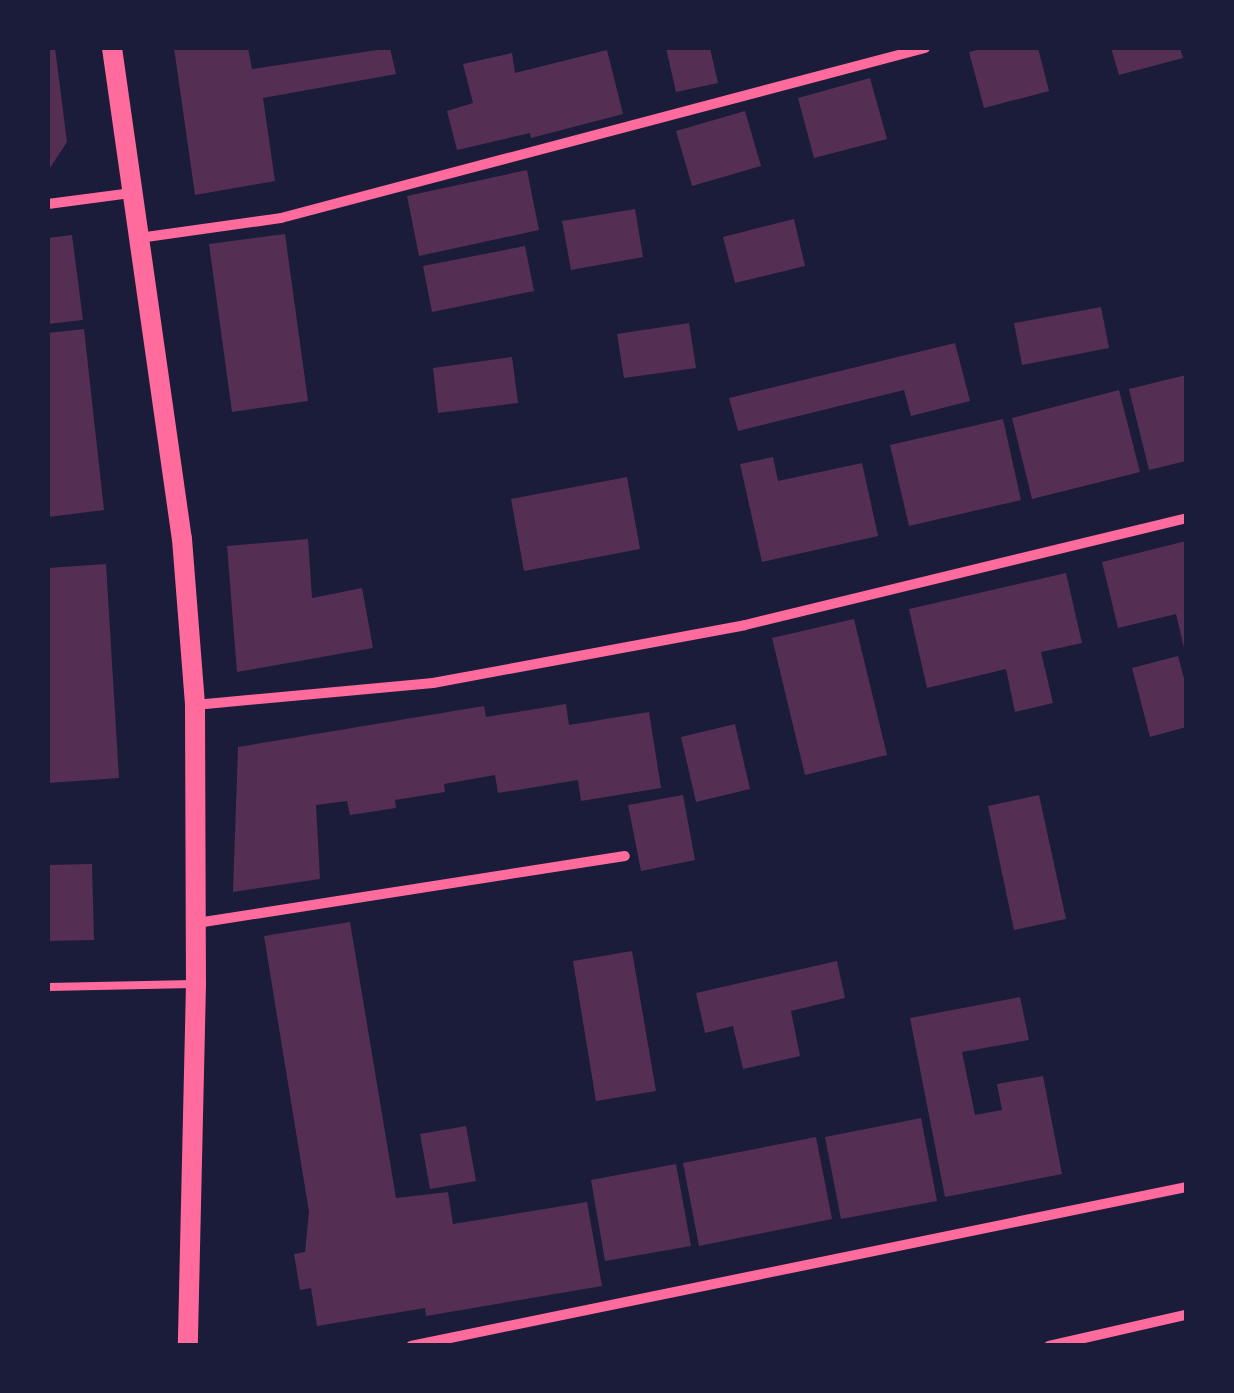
<!DOCTYPE html>
<style>
body{margin:0}
#map{position:relative;width:1234px;height:1393px;overflow:hidden;background:#1b1b3a;font-family:"Fira Sans",sans-serif}
div>[style]{position:absolute}
[style*='--x']{left:calc(var(--x)*1px);top:calc(var(--y)*1px);width:calc(var(--w)*1px);rotate:calc(var(--a)*1deg)}
.building>*{inset:0;background:#542f53}
.service>*{height:8px;margin:-4px;padding:0 4px;transform-origin:4px;border-radius:4px;background:#ff6b9d}
.minor>*{height:10px;margin:-5px;padding:0 5px;transform-origin:5px;border-radius:5px;background:#ff6b9d}
.secondary>*{height:20px;margin:-10px;padding:0 10px;transform-origin:10px;border-radius:10px;background:#ff6b9d}
span{translate:-50% -50%;white-space:nowrap;text-align:center;line-height:1.15;-webkit-text-stroke:8px #1b1b3a;paint-order:stroke}
.frame{position:absolute;inset:0;border:50px solid #1b1b3a;pointer-events:none}
</style>
<div id="map">
<div class="building">
<div style="clip-path:polygon(48px 48px,55px 48px,67px 142px,48px 171px)"></div>
<div style="clip-path:polygon(174px 48px,248px 48px,252px 69px,390px 48px,396px 74px,263px 98px,275px 181px,195px 195px)"></div>
<div style="clip-path:polygon(666px 48px,710px 48px,718px 83px,676px 92px)"></div>
<div style="clip-path:polygon(986px 48px,1038px 48px,1049px 91px,984px 108px,969px 52px)"></div>
<div style="clip-path:polygon(1111px 48px,1180px 48px,1183px 58px,1119px 75px)"></div>
<div style="clip-path:polygon(607px 50px,623px 114px,531px 138px,530px 133px,457px 150px,447px 111px,473px 103px,463px 64px,512px 53px,515px 73px)"></div>
<div style="clip-path:polygon(870px 78px,887px 139px,814px 158px,798px 98px)"></div>
<div style="clip-path:polygon(745px 111px,761px 166px,692px 186px,676px 131px)"></div>
<div style="clip-path:polygon(527px 170px,539px 230px,419px 256px,407px 196px)"></div>
<div style="clip-path:polygon(635px 209px,643px 257px,571px 270px,562px 221px)"></div>
<div style="clip-path:polygon(794px 219px,805px 266px,735px 283px,723px 237px)"></div>
<div style="clip-path:polygon(285px 234px,308px 401px,232px 412px,209px 244px)"></div>
<div style="clip-path:polygon(72px 235px,83px 320px,48px 324px,48px 238px)"></div>
<div style="clip-path:polygon(525px 246px,534px 291px,432px 312px,423px 266px)"></div>
<div style="clip-path:polygon(1101px 307px,1109px 348px,1022px 365px,1014px 323px)"></div>
<div style="clip-path:polygon(689px 323px,696px 368px,624px 378px,617px 334px)"></div>
<div style="clip-path:polygon(84px 329px,104px 510px,48px 517px,48px 333px)"></div>
<div style="clip-path:polygon(955px 343px,970px 401px,911px 416px,904px 390px,738px 431px,729px 398px)"></div>
<div style="clip-path:polygon(512px 357px,518px 403px,438px 413px,433px 368px)"></div>
<div style="clip-path:polygon(1186px 375px,1186px 461px,1149px 470px,1129px 389px)"></div>
<div style="clip-path:polygon(1119px 390px,1140px 472px,1032px 499px,1012px 418px)"></div>
<div style="clip-path:polygon(1003px 419px,1021px 500px,909px 526px,890px 445px)"></div>
<div style="clip-path:polygon(773px 457px,778px 481px,862px 463px,878px 536px,762px 562px,740px 464px)"></div>
<div style="clip-path:polygon(627px 477px,640px 549px,524px 571px,511px 499px)"></div>
<div style="clip-path:polygon(308px 539px,312px 598px,362px 588px,373px 648px,237px 672px,227px 546px)"></div>
<div style="clip-path:polygon(1186px 541px,1186px 652px,1185px 652px,1176px 614px,1118px 628px,1102px 562px)"></div>
<div style="clip-path:polygon(106px 564px,119px 778px,48px 783px,48px 568px)"></div>
<div style="clip-path:polygon(1066px 573px,1082px 643px,1041px 652px,1053px 703px,1015px 712px,1006px 669px,927px 688px,909px 609px)"></div>
<div style="clip-path:polygon(854px 619px,887px 755px,805px 775px,772px 638px)"></div>
<div style="clip-path:polygon(1178px 656px,1186px 686px,1186px 727px,1150px 737px,1132px 668px)"></div>
<div style="clip-path:polygon(566px 704px,569px 725px,649px 712px,661px 788px,581px 801px,578px 780px,498px 793px,495px 775px,444px 784px,445px 792px,395px 800px,396px 808px,350px 815px,347px 801px,316px 805px,320px 879px,233px 892px,238px 747px,484px 706px,486px 717px)"></div>
<div style="clip-path:polygon(735px 724px,750px 789px,696px 802px,681px 737px)"></div>
<div style="clip-path:polygon(683px 795px,695px 860px,641px 871px,628px 805px)"></div>
<div style="clip-path:polygon(1039px 795px,1066px 919px,1014px 930px,988px 806px)"></div>
<div style="clip-path:polygon(92px 864px,94px 940px,48px 941px,48px 865px)"></div>
<div style="clip-path:polygon(350px 922px,396px 1198px,448px 1192px,453px 1224px,587px 1202px,602px 1286px,426px 1316px,425px 1308px,317px 1326px,311px 1288px,300px 1290px,294px 1254px,305px 1252px,309px 1212px,264px 936px)"></div>
<div style="clip-path:polygon(632px 951px,656px 1091px,596px 1101px,573px 961px)"></div>
<div style="clip-path:polygon(837px 961px,845px 998px,791px 1011px,800px 1056px,743px 1069px,733px 1026px,705px 1033px,696px 993px)"></div>
<div style="clip-path:polygon(1020px 997px,1029px 1040px,962px 1052px,975px 1115px,1002px 1110px,997px 1084px,1043px 1076px,1062px 1174px,945px 1197px,910px 1018px)"></div>
<div style="clip-path:polygon(921px 1118px,937px 1201px,841px 1219px,825px 1137px)"></div>
<div style="clip-path:polygon(466px 1126px,476px 1181px,430px 1189px,420px 1134px)"></div>
<div style="clip-path:polygon(816px 1137px,832px 1219px,699px 1246px,683px 1163px)"></div>
<div style="clip-path:polygon(676px 1164px,691px 1246px,605px 1261px,591px 1180px)"></div>
</div>
<div class="service">
<div style="--x:48;--y:987;--w:145;--a:-1.2"></div>
</div>
<div class="minor">
<div style="--x:48;--y:204;--w:85;--a:-7.5"></div>
<div style="--x:139;--y:238;--w:143;--a:-8"></div>
<div style="--x:281;--y:218;--w:666;--a:-14.79"></div>
<div style="--x:195;--y:705;--w:239;--a:-5.3"></div>
<div style="--x:433;--y:683;--w:317;--a:-10.5"></div>
<div style="--x:745;--y:625;--w:454;--a:-13.6"></div>
<div style="--x:197;--y:923;--w:433;--a:-8.9"></div>
<div style="--x:411;--y:1346;--w:791;--a:-11.59"></div>
<div style="--x:1049;--y:1346;--w:140;--a:-12.8"></div>
</div>
<div class="secondary">
<div style="--x:112;--y:48;--w:496;--a:81.9"></div>
<div style="--x:182;--y:539;--w:167;--a:85.5"></div>
<div style="--x:195;--y:705;--w:279;--a:89.8"></div>
<div style="--x:196;--y:984;--w:362;--a:91.3"></div>
</div>
<div class="frame"></div>
</div>
